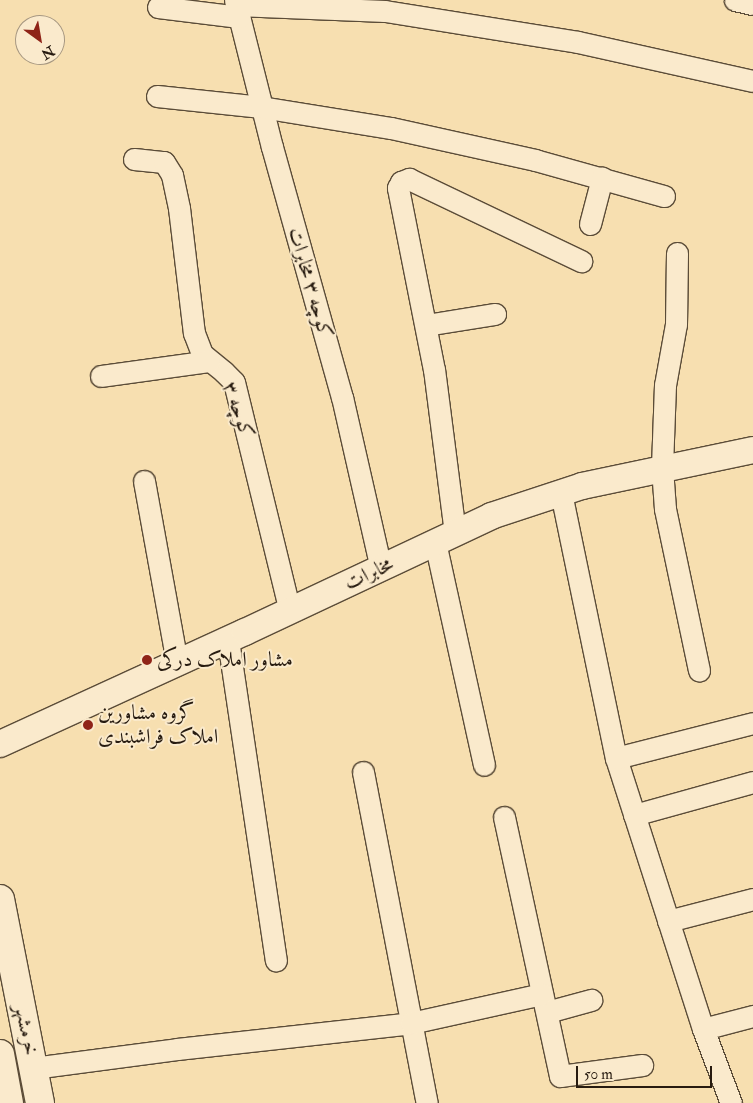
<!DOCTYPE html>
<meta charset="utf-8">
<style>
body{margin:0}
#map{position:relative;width:753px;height:1103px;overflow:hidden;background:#f7dfb0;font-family:"IM FELL Double Pica",Amiri,serif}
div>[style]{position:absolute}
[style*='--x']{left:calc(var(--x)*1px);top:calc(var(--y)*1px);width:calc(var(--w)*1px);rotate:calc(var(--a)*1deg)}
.roads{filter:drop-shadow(1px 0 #5b4c38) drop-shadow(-1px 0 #5b4c38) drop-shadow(0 1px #5b4c38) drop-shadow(0 -1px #5b4c38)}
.minor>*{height:21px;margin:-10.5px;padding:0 10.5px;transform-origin:10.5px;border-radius:10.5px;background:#faeacc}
.tertiary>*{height:26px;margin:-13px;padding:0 13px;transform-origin:13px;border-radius:13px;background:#faeacc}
.secondary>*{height:28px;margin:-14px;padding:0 14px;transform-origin:14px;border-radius:14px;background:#faeacc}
.dots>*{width:14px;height:14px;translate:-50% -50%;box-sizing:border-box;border:2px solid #faeacc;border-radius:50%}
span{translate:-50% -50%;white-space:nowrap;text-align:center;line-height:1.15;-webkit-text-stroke:4px #faeacc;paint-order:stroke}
.street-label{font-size:21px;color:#271b10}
.poi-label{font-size:21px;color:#271b10}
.left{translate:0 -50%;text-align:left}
.north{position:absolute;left:15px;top:15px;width:50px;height:50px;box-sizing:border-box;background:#faeacc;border:1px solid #a69781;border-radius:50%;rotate:148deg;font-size:14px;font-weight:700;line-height:20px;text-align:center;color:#271b10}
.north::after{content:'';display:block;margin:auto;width:18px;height:22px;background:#8f2418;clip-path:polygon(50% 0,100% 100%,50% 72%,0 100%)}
.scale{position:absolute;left:576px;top:1066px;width:136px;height:22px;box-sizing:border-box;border:2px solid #271b10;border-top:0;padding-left:6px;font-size:15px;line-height:18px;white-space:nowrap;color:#271b10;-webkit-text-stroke:4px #faeacc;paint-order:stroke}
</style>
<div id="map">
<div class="roads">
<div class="minor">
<div style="--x:235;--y:0;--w:152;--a:75.9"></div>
<div style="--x:272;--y:147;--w:260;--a:74.4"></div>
<div style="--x:342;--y:397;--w:175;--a:77.2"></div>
<div style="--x:735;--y:0;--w:18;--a:13"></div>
<div style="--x:236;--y:5;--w:149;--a:2.3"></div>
<div style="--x:385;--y:11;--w:195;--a:9.1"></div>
<div style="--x:578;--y:42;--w:179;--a:12.6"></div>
<div style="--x:158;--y:7;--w:82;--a:7"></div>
<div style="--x:157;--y:96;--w:105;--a:6"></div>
<div style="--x:261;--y:107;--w:132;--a:9.2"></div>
<div style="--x:391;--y:128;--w:148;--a:12.5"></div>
<div style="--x:535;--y:160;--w:134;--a:15.6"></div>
<div style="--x:134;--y:159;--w:30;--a:6"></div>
<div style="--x:164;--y:162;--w:15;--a:58"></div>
<div style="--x:172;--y:175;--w:34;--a:78"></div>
<div style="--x:179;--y:208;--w:126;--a:83.2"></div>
<div style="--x:194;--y:333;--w:22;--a:69"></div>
<div style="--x:202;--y:354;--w:28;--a:39"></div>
<div style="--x:224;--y:372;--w:14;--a:45"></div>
<div style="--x:234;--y:382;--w:236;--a:76.3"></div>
<div style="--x:590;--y:224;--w:48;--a:-75.4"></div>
<div style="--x:677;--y:253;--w:71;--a:90.8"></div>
<div style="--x:676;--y:324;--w:62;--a:100.2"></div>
<div style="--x:665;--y:385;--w:83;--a:92.1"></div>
<div style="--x:662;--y:468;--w:41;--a:85.8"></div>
<div style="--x:665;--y:509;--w:165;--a:78.1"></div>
<div style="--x:426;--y:325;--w:70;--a:-9.1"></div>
<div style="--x:101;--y:376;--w:109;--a:-7.9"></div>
<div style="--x:144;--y:481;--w:185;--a:79.7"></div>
<div style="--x:561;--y:493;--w:271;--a:78.3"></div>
<div style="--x:616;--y:758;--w:285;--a:72.2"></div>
<div style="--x:703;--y:1029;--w:79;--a:69.3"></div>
<div style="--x:455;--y:533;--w:164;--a:-97.3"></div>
<div style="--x:434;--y:370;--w:186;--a:-101.2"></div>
<div style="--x:398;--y:188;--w:7;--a:-63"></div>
<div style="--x:401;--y:182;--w:9;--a:-21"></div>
<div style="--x:409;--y:179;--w:191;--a:25.5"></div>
<div style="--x:435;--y:542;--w:228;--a:77.6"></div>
<div style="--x:228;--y:640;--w:324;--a:81.5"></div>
<div style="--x:616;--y:758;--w:141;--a:-14.3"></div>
<div style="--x:363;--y:772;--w:337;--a:79.1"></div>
<div style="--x:634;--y:815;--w:123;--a:-15.5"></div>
<div style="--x:504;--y:817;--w:265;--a:77.8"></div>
<div style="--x:560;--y:1076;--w:83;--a:-7.6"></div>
<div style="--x:668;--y:921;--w:88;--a:-14.5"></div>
<div style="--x:547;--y:1012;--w:46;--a:-15.3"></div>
<div style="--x:703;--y:1029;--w:52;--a:-14.6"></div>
<div style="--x:33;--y:1068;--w:145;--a:-7.5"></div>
<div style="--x:177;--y:1049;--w:235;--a:-6.3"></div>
<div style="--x:411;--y:1023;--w:134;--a:-12.5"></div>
</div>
<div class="tertiary">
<div style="--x:0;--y:744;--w:269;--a:-24.6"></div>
<div style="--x:245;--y:632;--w:272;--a:-25.2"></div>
<div style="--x:491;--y:516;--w:96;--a:-18.2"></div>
<div style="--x:582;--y:486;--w:175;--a:-11.9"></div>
</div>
<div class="secondary">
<div style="--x:0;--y:899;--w:208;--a:78.9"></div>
<div style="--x:0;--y:1054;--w:50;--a:79.6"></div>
</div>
</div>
<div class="dots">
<div style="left:147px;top:660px;background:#8f2418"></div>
<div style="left:88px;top:725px;background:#8f2418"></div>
</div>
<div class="street-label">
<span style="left:310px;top:283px;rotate:74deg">کوچه ۳ مخابرات</span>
<span style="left:238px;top:410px;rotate:71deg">کوچه ۳</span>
<span style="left:369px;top:574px;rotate:-25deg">مخابرات</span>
<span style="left:26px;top:1030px;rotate:79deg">خرمشهر</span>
</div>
<div class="poi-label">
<span class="left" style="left:157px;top:660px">مشاور املاک درکی</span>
<span class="left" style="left:98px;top:725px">گروه مشاورین<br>املاک فراشبندی</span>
</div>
<div class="north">N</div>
<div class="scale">50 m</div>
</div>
